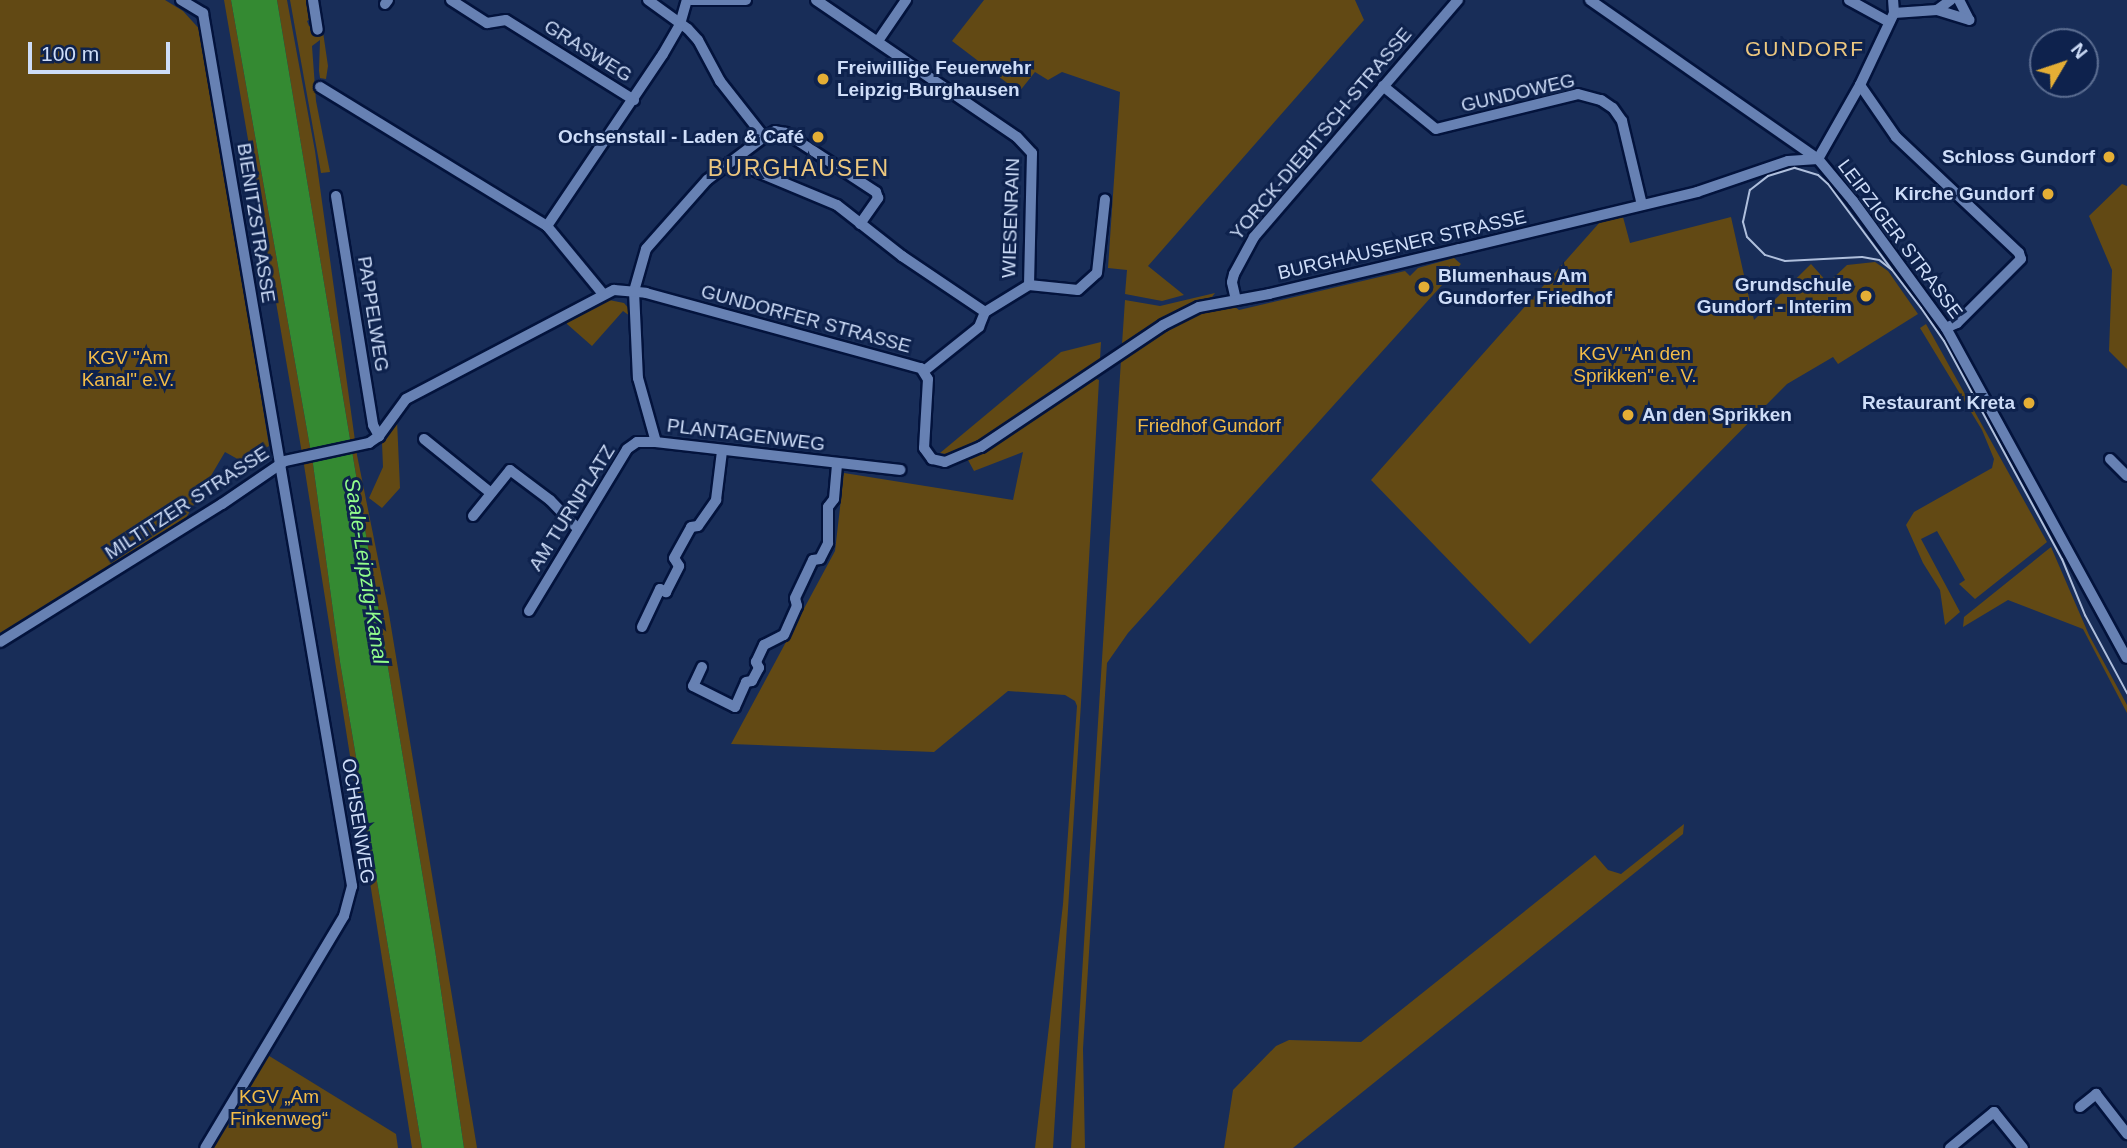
<!DOCTYPE html>
<meta charset="utf-8">
<style>
body{margin:0}
#map{position:relative;width:2127px;height:1148px;overflow:hidden;background:#182d58;font-family:Arial,sans-serif}
div>[style]{position:absolute}
[style*='--x']{left:calc(var(--x)*1px);top:calc(var(--y)*1px);width:calc(var(--w)*1px);rotate:calc(var(--a)*1deg)}
.green>*{inset:0;background:#624914}
.water>*{inset:0;background:#348a32}
.roads{filter:drop-shadow(2px 0 #03133c) drop-shadow(-2px 0 #03133c) drop-shadow(0 2px #03133c) drop-shadow(0 -2px #03133c)}
.minor>*{height:10px;margin:-5px;padding:0 5px;transform-origin:5px;border-radius:5px;background:#6781b3}
.tram>*{height:2px;margin:-1px;padding:0 1px;transform-origin:1px;border-radius:1px;background:#afbfdc}
.dots>*{width:19px;height:19px;translate:-50% -50%;box-sizing:border-box;border:4px solid #0e224d;border-radius:50%}
span{translate:-50% -50%;white-space:nowrap;text-align:center;line-height:1.15;-webkit-text-stroke:6px #0e224d;paint-order:stroke}
.street-label{font-size:19px;color:#ceddf8}
.poi-label{font-size:19px;color:#ceddf8;font-weight:700}
.left{translate:0 -50%;text-align:left}
.right{translate:-100% -50%;text-align:right}
.park-label{font-size:19px;color:#f3bc47}
.neighbourhood-label{font-size:21px;color:#ecc77f;letter-spacing:2px}
.water-label{font-size:21px;color:#92fd8b;font-style:italic}
.quarter-label{font-size:23px;color:#ecc77f;letter-spacing:2px}
.north{position:absolute;left:2029px;top:28px;width:70px;height:70px;box-sizing:border-box;background:#0e224d;border:2px solid #5b6d91;border-radius:50%;rotate:51deg;font-size:19px;font-weight:700;line-height:28px;text-align:center;color:#ceddf8}
.north::after{content:'';display:block;margin:auto;width:24px;height:32px;background:#e4ae35;clip-path:polygon(50% 0,100% 100%,50% 72%,0 100%)}
.scale{position:absolute;left:28px;top:42px;width:142px;height:32px;box-sizing:border-box;border:4px solid #ceddf8;border-top:0;padding-left:9px;font-size:21px;line-height:24px;white-space:nowrap;color:#ceddf8;-webkit-text-stroke:5px #0e224d;paint-order:stroke}
</style>
<div id="map">
<div class="green">
<div style="clip-path:polygon(0 0,165px 0,183px 11px,203px 33px,269px 446px,243px 462px,225px 452px,186px 518px,0 634px)"></div>
<div style="clip-path:polygon(224px 0,231px 0,313px 464px,340px 662px,422px 1148px,412px 1148px,304px 465px)"></div>
<div style="clip-path:polygon(277px 0,287px 0,315px 151px,357px 455px,388px 608px,477px 1148px,464px 1148px,435px 950px)"></div>
<div style="clip-path:polygon(290px 0,310px 0,312px 18px,307px 21px,309px 26px,315px 28px,316px 33px,323px 32px,328px 66px,326px 79px,320px 78px,319px 71px,320px 40px,312px 46px,316px 101px,330px 172px,321px 173px)"></div>
<div style="clip-path:polygon(984px 0,1355px 0,1364px 20px,1148px 266px,1184px 295px,1162px 301px,1125px 294px,1127px 270px,1108px 268px,1120px 92px,1062px 72px,1048px 80px,1035px 72px,1019px 92px,952px 41px)"></div>
<div style="clip-path:polygon(2122px 184px,2127px 186px,2127px 369px,2109px 351px,2112px 270px,2089px 216px)"></div>
<div style="clip-path:polygon(1623px 217px,1630px 243px,1731px 217px,1754px 320px,1811px 264px,1828px 283px,1847px 265px,1875px 262px,1888px 271px,1918px 314px,1838px 364px,1833px 357px,1787px 384px,1530px 644px,1371px 480px,1600px 222px)"></div>
<div style="clip-path:polygon(1454px 258px,1461px 264px,1128px 633px,1107px 663px,1083px 1049px,1085px 1148px,1071px 1148px,1121px 360px,1174px 324px,1202px 311px,1234px 306px,1239px 310px,1405px 271px,1410px 276px,1418px 268px)"></div>
<div style="clip-path:polygon(1215px 293px,1212px 297px,1162px 317px,1122px 344px,1125px 300px,1160px 306px)"></div>
<div style="clip-path:polygon(609px 300px,624px 303px,630px 310px,630px 316px,623px 311px,592px 346px,567px 324px,567px 321px)"></div>
<div style="clip-path:polygon(1926px 324px,2047px 542px,1975px 599px,1959px 584px,1965px 580px,1937px 531px,1921px 539px,1960px 612px,1945px 625px,1940px 590px,1923px 563px,1906px 525px,1914px 512px,1992px 468px,1994px 459px,1982px 430px,1920px 328px)"></div>
<div style="clip-path:polygon(1101px 342px,1100px 359px,986px 437px,946px 454px,940px 453px,1061px 352px)"></div>
<div style="clip-path:polygon(1096px 379px,1099px 380px,1081px 703px,1053px 1148px,1035px 1148px,1063px 904px,1077px 706px,1075px 701px,1065px 695px,1008px 691px,934px 752px,731px 744px,835px 551px,844px 473px,1013px 500px,1023px 452px,974px 471px,968px 460px,988px 451px)"></div>
<div style="clip-path:polygon(397px 420px,400px 488px,382px 508px,369px 498px,383px 467px,382px 443px)"></div>
<div style="clip-path:polygon(2051px 547px,2089px 635px,2127px 705px,2127px 713px,2083px 629px,2008px 600px,1963px 627px,1964px 617px)"></div>
<div style="clip-path:polygon(1684px 824px,1683px 834px,1293px 1148px,1224px 1148px,1233px 1090px,1276px 1046px,1289px 1040px,1361px 1042px,1595px 855px,1608px 870px,1621px 874px)"></div>
<div style="clip-path:polygon(266px 1054px,396px 1134px,398px 1148px,210px 1148px)"></div>
</div>
<div class="water">
<div style="clip-path:polygon(231px 0,277px 0,435px 950px,464px 1148px,422px 1148px,340px 662px,313px 464px)"></div>
</div>
<div class="roads">
<div class="minor">
<div style="--x:181;--y:0;--w:26;--a:31"></div>
<div style="--x:203;--y:13;--w:886;--a:80.31"></div>
<div style="--x:352;--y:886;--w:31;--a:105"></div>
<div style="--x:344;--y:916;--w:270;--a:120.9"></div>
<div style="--x:313;--y:0;--w:30;--a:81"></div>
<div style="--x:451;--y:0;--w:43;--a:32.6"></div>
<div style="--x:487;--y:23;--w:19;--a:-9"></div>
<div style="--x:506;--y:20;--w:151;--a:32"></div>
<div style="--x:648;--y:0;--w:49;--a:35.9"></div>
<div style="--x:688;--y:29;--w:15;--a:48"></div>
<div style="--x:698;--y:40;--w:47;--a:61.8"></div>
<div style="--x:720;--y:81;--w:71;--a:51.8"></div>
<div style="--x:691;--y:0;--w:55;--a:0"></div>
<div style="--x:816;--y:0;--w:243;--a:34.3"></div>
<div style="--x:1017;--y:137;--w:22;--a:47"></div>
<div style="--x:1032;--y:153;--w:132;--a:91.3"></div>
<div style="--x:1029;--y:285;--w:52;--a:148.5"></div>
<div style="--x:985;--y:312;--w:16;--a:112"></div>
<div style="--x:979;--y:327;--w:70;--a:141.3"></div>
<div style="--x:1590;--y:0;--w:278;--a:34.9"></div>
<div style="--x:1818;--y:159;--w:55;--a:50.2"></div>
<div style="--x:1853;--y:201;--w:157;--a:53.8"></div>
<div style="--x:1946;--y:328;--w:376;--a:61.3"></div>
<div style="--x:1849;--y:0;--w:46;--a:28.8"></div>
<div style="--x:1959;--y:0;--w:22;--a:63"></div>
<div style="--x:385;--y:4;--w:5;--a:-53"></div>
<div style="--x:1937;--y:10;--w:17;--a:-36"></div>
<div style="--x:1894;--y:13;--w:43;--a:-4"></div>
<div style="--x:1937;--y:10;--w:34;--a:17"></div>
<div style="--x:878;--y:41;--w:50;--a:-55.7"></div>
<div style="--x:1860;--y:85;--w:63;--a:55.3"></div>
<div style="--x:1896;--y:137;--w:169;--a:43.3"></div>
<div style="--x:2019;--y:253;--w:6;--a:72"></div>
<div style="--x:2021;--y:259;--w:91;--a:135"></div>
<div style="--x:1957;--y:323;--w:12;--a:156"></div>
<div style="--x:1383;--y:86;--w:68;--a:39.1"></div>
<div style="--x:1436;--y:129;--w:146;--a:-13.8"></div>
<div style="--x:1578;--y:94;--w:24;--a:15"></div>
<div style="--x:1601;--y:100;--w:14;--a:34"></div>
<div style="--x:1613;--y:108;--w:16;--a:55"></div>
<div style="--x:1622;--y:121;--w:86;--a:76.6"></div>
<div style="--x:320;--y:87;--w:266;--a:31.5"></div>
<div style="--x:547;--y:226;--w:88;--a:50.5"></div>
<div style="--x:738;--y:158;--w:14;--a:45"></div>
<div style="--x:748;--y:168;--w:96;--a:22.6"></div>
<div style="--x:837;--y:205;--w:83;--a:38.1"></div>
<div style="--x:902;--y:256;--w:100;--a:34"></div>
<div style="--x:1818;--y:159;--w:85;--a:-60.4"></div>
<div style="--x:1860;--y:85;--w:80;--a:-64.7"></div>
<div style="--x:1894;--y:13;--w:13;--a:-94"></div>
<div style="--x:336;--y:196;--w:232;--a:80.8"></div>
<div style="--x:373;--y:425;--w:13;--a:61"></div>
<div style="--x:860;--y:224;--w:32;--a:-55"></div>
<div style="--x:878;--y:198;--w:6;--a:-108"></div>
<div style="--x:876;--y:192;--w:108;--a:-146.8"></div>
<div style="--x:786;--y:133;--w:11;--a:-170"></div>
<div style="--x:775;--y:131;--w:13;--a:151"></div>
<div style="--x:764;--y:137;--w:71;--a:143"></div>
<div style="--x:707;--y:180;--w:92;--a:131.5"></div>
<div style="--x:646;--y:249;--w:44;--a:105.9"></div>
<div style="--x:634;--y:291;--w:87;--a:87.4"></div>
<div style="--x:638;--y:378;--w:66;--a:74.3"></div>
<div style="--x:656;--y:442;--w:246;--a:6.5"></div>
<div style="--x:547;--y:226;--w:207;--a:-56"></div>
<div style="--x:663;--y:54;--w:34;--a:-60"></div>
<div style="--x:680;--y:24;--w:25;--a:-74"></div>
<div style="--x:1029;--y:285;--w:49;--a:5.8"></div>
<div style="--x:1078;--y:290;--w:25;--a:-42"></div>
<div style="--x:1097;--y:273;--w:74;--a:-83.8"></div>
<div style="--x:1236;--y:300;--w:18;--a:-103"></div>
<div style="--x:1232;--y:282;--w:8;--a:-76"></div>
<div style="--x:1234;--y:274;--w:42;--a:-61.6"></div>
<div style="--x:1254;--y:237;--w:313;--a:-49.3"></div>
<div style="--x:424;--y:439;--w:86;--a:38.9"></div>
<div style="--x:2110;--y:459;--w:24;--a:45"></div>
<div style="--x:473;--y:516;--w:59;--a:-51.2"></div>
<div style="--x:510;--y:470;--w:50;--a:36.9"></div>
<div style="--x:550;--y:500;--w:40;--a:46"></div>
<div style="--x:529;--y:611;--w:189;--a:-58.8"></div>
<div style="--x:627;--y:449;--w:12;--a:-35"></div>
<div style="--x:637;--y:442;--w:19;--a:0"></div>
<div style="--x:642;--y:627;--w:42;--a:-64.7"></div>
<div style="--x:660;--y:589;--w:7;--a:27"></div>
<div style="--x:666;--y:592;--w:29;--a:-63"></div>
<div style="--x:679;--y:566;--w:9;--a:-122"></div>
<div style="--x:674;--y:558;--w:35;--a:-61"></div>
<div style="--x:691;--y:527;--w:7;--a:-8"></div>
<div style="--x:698;--y:526;--w:32;--a:-55"></div>
<div style="--x:716;--y:500;--w:49;--a:-83"></div>
<div style="--x:0;--y:642;--w:261;--a:-31.9"></div>
<div style="--x:222;--y:504;--w:76;--a:-34.3"></div>
<div style="--x:285;--y:461;--w:86;--a:-12.1"></div>
<div style="--x:369;--y:443;--w:12;--a:-35"></div>
<div style="--x:379;--y:436;--w:46;--a:-53.9"></div>
<div style="--x:406;--y:399;--w:235;--a:-27.7"></div>
<div style="--x:614;--y:290;--w:32;--a:5"></div>
<div style="--x:646;--y:293;--w:285;--a:15.3"></div>
<div style="--x:921;--y:368;--w:13;--a:58"></div>
<div style="--x:928;--y:379;--w:69;--a:93.3"></div>
<div style="--x:924;--y:448;--w:14;--a:54"></div>
<div style="--x:932;--y:459;--w:13;--a:13"></div>
<div style="--x:945;--y:462;--w:39;--a:-23"></div>
<div style="--x:981;--y:447;--w:219;--a:-33.8"></div>
<div style="--x:1163;--y:325;--w:40;--a:-26.6"></div>
<div style="--x:1199;--y:307;--w:71;--a:-10.5"></div>
<div style="--x:1269;--y:294;--w:196;--a:-13.3"></div>
<div style="--x:1460;--y:249;--w:244;--a:-13.5"></div>
<div style="--x:1697;--y:192;--w:96;--a:-18.8"></div>
<div style="--x:1788;--y:161;--w:30;--a:-4"></div>
<div style="--x:702;--y:667;--w:21;--a:115"></div>
<div style="--x:693;--y:686;--w:47;--a:26.6"></div>
<div style="--x:735;--y:707;--w:27;--a:-66"></div>
<div style="--x:746;--y:682;--w:6;--a:-9"></div>
<div style="--x:752;--y:681;--w:15;--a:-62"></div>
<div style="--x:759;--y:668;--w:7;--a:-117"></div>
<div style="--x:756;--y:662;--w:19;--a:-65"></div>
<div style="--x:764;--y:645;--w:22;--a:-27"></div>
<div style="--x:784;--y:635;--w:32;--a:-66"></div>
<div style="--x:797;--y:606;--w:8;--a:-104"></div>
<div style="--x:795;--y:598;--w:42;--a:-64.7"></div>
<div style="--x:813;--y:560;--w:7;--a:-8"></div>
<div style="--x:820;--y:559;--w:18;--a:-63"></div>
<div style="--x:828;--y:543;--w:36;--a:-90"></div>
<div style="--x:828;--y:507;--w:10;--a:-53"></div>
<div style="--x:834;--y:499;--w:36;--a:-85"></div>
<div style="--x:2080;--y:1107;--w:21;--a:-39"></div>
<div style="--x:2096;--y:1094;--w:51;--a:52.2"></div>
<div style="--x:1950;--y:1148;--w:57;--a:-39.3"></div>
<div style="--x:1994;--y:1112;--w:46;--a:51.1"></div>
</div>
</div>
<div class="tram">
<div style="--x:1892;--y:270;--w:16;--a:-142"></div>
<div style="--x:1879;--y:260;--w:17;--a:-170"></div>
<div style="--x:1862;--y:257;--w:77;--a:177"></div>
<div style="--x:1785;--y:261;--w:21;--a:-163"></div>
<div style="--x:1765;--y:255;--w:25;--a:-135"></div>
<div style="--x:1747;--y:237;--w:16;--a:-105"></div>
<div style="--x:1743;--y:222;--w:33;--a:-78"></div>
<div style="--x:1750;--y:190;--w:23;--a:-38"></div>
<div style="--x:1768;--y:176;--w:28;--a:-17"></div>
<div style="--x:1795;--y:168;--w:24;--a:17"></div>
<div style="--x:1818;--y:175;--w:13;--a:42"></div>
<div style="--x:1828;--y:184;--w:107;--a:53.3"></div>
<div style="--x:1892;--y:270;--w:48;--a:52.7"></div>
<div style="--x:1921;--y:308;--w:40;--a:55.1"></div>
<div style="--x:1944;--y:341;--w:248;--a:61.6"></div>
<div style="--x:2062;--y:559;--w:61;--a:67.7"></div>
<div style="--x:2085;--y:615;--w:89;--a:61.7"></div>
</div>
<div class="dots">
<div style="left:823px;top:79px;background:#e4ae35"></div>
<div style="left:818px;top:137px;background:#e4ae35"></div>
<div style="left:2109px;top:157px;background:#e4ae35"></div>
<div style="left:2048px;top:194px;background:#e4ae35"></div>
<div style="left:1424px;top:287px;background:#e4ae35"></div>
<div style="left:1866px;top:296px;background:#e4ae35"></div>
<div style="left:2029px;top:403px;background:#e4ae35"></div>
<div style="left:1628px;top:415px;background:#e4ae35"></div>
</div>
<div class="street-label">
<span style="left:588px;top:51px;rotate:32deg">GRASWEG</span>
<span style="left:1518px;top:93px;rotate:-13deg">GUNDOWEG</span>
<span style="left:1321px;top:134px;rotate:-50deg">YORCK-DIEBITSCH-STRASSE</span>
<span style="left:1011px;top:218px;rotate:-88deg">WIESENRAIN</span>
<span style="left:256px;top:223px;rotate:81deg">BIENITZSTRASSE</span>
<span style="left:1900px;top:239px;rotate:53deg">LEIPZIGER STRASSE</span>
<span style="left:1402px;top:245px;rotate:-13deg">BURGHAUSENER STRASSE</span>
<span style="left:373px;top:314px;rotate:81deg">PAPPELWEG</span>
<span style="left:806px;top:319px;rotate:15deg">GUNDORFER STRASSE</span>
<span style="left:746px;top:435px;rotate:7deg">PLANTAGENWEG</span>
<span style="left:187px;top:503px;rotate:-33deg">MILTITZER STRASSE</span>
<span style="left:572px;top:508px;rotate:-58deg">AM TURNPLATZ</span>
<span style="left:358px;top:821px;rotate:81deg">OCHSENWEG</span>
</div>
<div class="poi-label">
<span class="left" style="left:837px;top:79px">Freiwillige Feuerwehr<br>Leipzig-Burghausen</span>
<span class="right" style="left:804px;top:137px">Ochsenstall - Laden &amp; Café</span>
<span class="right" style="left:2095px;top:157px">Schloss Gundorf</span>
<span class="right" style="left:2034px;top:194px">Kirche Gundorf</span>
<span class="left" style="left:1438px;top:287px">Blumenhaus Am<br>Gundorfer Friedhof</span>
<span class="right" style="left:1852px;top:296px">Grundschule<br>Gundorf - Interim</span>
<span class="right" style="left:2015px;top:403px">Restaurant Kreta</span>
<span class="left" style="left:1642px;top:415px">An den Sprikken</span>
</div>
<div class="park-label">
<span style="left:1635px;top:365px">KGV "An den<br>Sprikken" e. V.</span>
<span style="left:128px;top:369px">KGV "Am<br>Kanal" e.V.</span>
<span style="left:1209px;top:426px">Friedhof Gundorf</span>
<span style="left:279px;top:1108px">KGV „Am<br>Finkenweg“</span>
</div>
<div class="neighbourhood-label">
<span style="left:1805px;top:49px">GUNDORF</span>
</div>
<div class="water-label">
<span style="left:366px;top:571px;rotate:81deg">Saale-Leipzig-Kanal</span>
</div>
<div class="quarter-label">
<span style="left:799px;top:168px">BURGHAUSEN</span>
</div>
<div class="north">N</div>
<div class="scale">100 m</div>
</div>
